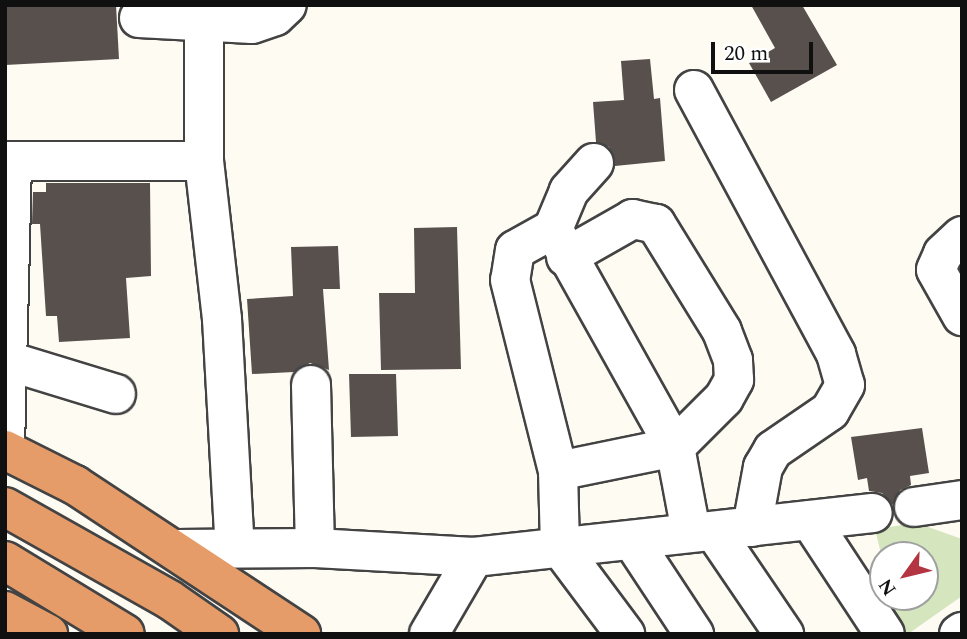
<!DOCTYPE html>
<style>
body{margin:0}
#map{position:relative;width:967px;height:639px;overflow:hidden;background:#fefbf3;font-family:Spectral,serif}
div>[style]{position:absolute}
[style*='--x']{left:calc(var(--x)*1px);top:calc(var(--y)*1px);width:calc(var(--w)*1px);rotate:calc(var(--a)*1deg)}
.green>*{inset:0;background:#d5e6bf}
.building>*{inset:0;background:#57504d}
.roads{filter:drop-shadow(2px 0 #434343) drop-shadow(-2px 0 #434343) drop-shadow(0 2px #434343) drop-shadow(0 -2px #434343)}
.minor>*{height:38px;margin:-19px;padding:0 19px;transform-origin:19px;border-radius:19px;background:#fff}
.highway>*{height:38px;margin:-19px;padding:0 19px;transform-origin:19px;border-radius:19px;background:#e69c69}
span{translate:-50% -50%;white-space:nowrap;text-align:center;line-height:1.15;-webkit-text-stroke:7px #fff;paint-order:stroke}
.frame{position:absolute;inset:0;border:7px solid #101010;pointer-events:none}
.north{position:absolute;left:869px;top:541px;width:70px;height:70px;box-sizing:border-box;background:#fff;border:2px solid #9f9f9f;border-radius:50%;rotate:236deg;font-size:19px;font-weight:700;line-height:28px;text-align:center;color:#101010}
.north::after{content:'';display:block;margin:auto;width:24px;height:32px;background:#b23541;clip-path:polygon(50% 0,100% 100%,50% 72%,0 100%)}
.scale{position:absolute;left:711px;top:42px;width:102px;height:32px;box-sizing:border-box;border:4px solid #101010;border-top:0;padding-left:9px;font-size:21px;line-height:24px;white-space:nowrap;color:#101010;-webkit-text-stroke:5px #fff;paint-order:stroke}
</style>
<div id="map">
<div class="green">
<div style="clip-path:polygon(917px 523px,962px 539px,962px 596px,908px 634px,900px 634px,892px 597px,925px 597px,925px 555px,883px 555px,883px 562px,875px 529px)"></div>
</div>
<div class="building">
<div style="clip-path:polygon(5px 5px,116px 5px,119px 59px,5px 65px)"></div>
<div style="clip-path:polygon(751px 5px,802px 5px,837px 65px,771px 102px,749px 63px,775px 48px)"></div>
<div style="clip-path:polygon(650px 59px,654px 99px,660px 98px,665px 161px,615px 166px,609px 147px,596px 142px,593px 102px,624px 100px,621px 61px)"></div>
<div style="clip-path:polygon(46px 183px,150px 183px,151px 276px,126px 278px,130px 338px,59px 342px,57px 316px,46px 316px,40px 224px,32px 224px,33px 192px,46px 192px)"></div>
<div style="clip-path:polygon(457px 227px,461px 369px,381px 370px,379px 293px,415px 293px,414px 228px)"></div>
<div style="clip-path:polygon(338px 246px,340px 289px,323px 289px,329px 370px,310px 363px,294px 372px,252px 374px,247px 299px,293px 296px,291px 247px)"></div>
<div style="clip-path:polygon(349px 374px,396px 374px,398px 436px,351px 437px)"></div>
<div style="clip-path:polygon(922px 428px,929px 473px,910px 476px,911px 485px,900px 490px,893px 505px,882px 493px,869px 491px,867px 478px,858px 480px,851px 437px)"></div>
</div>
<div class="roads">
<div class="minor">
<div style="--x:204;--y:5;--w:156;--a:90"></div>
<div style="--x:204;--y:161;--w:159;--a:83.5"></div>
<div style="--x:222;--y:319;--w:229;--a:86.8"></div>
<div style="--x:139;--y:18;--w:113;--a:3"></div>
<div style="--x:252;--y:24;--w:24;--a:-19"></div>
<div style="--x:275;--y:16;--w:16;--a:-43"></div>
<div style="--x:694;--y:90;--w:300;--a:61.7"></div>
<div style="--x:836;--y:354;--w:32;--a:74"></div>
<div style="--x:845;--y:385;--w:30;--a:120"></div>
<div style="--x:830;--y:411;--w:69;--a:145.6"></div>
<div style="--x:773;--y:450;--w:20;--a:120"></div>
<div style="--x:763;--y:467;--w:61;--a:100.4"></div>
<div style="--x:5;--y:161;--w:199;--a:0"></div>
<div style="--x:594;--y:163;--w:38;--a:132"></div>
<div style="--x:569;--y:191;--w:41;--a:112.8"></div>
<div style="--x:553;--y:229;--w:250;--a:60.8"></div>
<div style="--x:675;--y:447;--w:86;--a:79.3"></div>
<div style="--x:553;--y:229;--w:43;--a:151.1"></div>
<div style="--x:515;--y:250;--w:30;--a:99"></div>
<div style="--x:510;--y:280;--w:197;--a:75.9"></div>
<div style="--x:558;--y:471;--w:76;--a:88.5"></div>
<div style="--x:560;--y:547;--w:109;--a:53.2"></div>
<div style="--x:962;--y:236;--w:26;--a:137"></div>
<div style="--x:943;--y:254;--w:17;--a:114"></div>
<div style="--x:936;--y:270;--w:53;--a:60.5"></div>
<div style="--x:5;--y:360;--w:116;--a:17"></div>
<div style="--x:311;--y:385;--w:163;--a:88.6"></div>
<div style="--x:5;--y:448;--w:287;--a:-88.6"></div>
<div style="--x:558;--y:471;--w:119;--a:-11.6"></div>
<div style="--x:675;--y:447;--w:69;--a:-45"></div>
<div style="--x:724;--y:398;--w:21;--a:-61"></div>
<div style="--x:734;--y:380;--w:20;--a:-93"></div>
<div style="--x:733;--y:360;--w:31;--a:-111"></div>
<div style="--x:722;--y:331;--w:126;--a:-121.7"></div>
<div style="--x:656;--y:224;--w:24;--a:-168"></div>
<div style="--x:633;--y:219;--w:77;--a:150.4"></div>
<div style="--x:914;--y:507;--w:49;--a:-8.3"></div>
<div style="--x:810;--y:520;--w:136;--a:56.7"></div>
<div style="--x:714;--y:531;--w:125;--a:55.8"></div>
<div style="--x:632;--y:540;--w:113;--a:56.6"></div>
<div style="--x:176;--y:549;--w:139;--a:-0.4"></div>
<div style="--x:315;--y:548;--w:159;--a:3.2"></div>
<div style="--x:474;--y:557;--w:401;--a:-6.3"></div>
<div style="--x:429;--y:634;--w:89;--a:-59.7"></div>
<div style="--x:959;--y:634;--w:4;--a:-34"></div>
</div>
<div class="highway">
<div style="--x:5;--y:450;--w:78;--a:26.6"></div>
<div style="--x:75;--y:485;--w:271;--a:33.4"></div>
<div style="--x:5;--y:507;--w:189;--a:29.4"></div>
<div style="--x:170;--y:600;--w:60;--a:34.8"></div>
<div style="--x:5;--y:561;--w:140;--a:31.3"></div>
<div style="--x:5;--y:611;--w:49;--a:28.1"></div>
</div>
</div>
<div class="frame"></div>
<div class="north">N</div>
<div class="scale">20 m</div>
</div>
